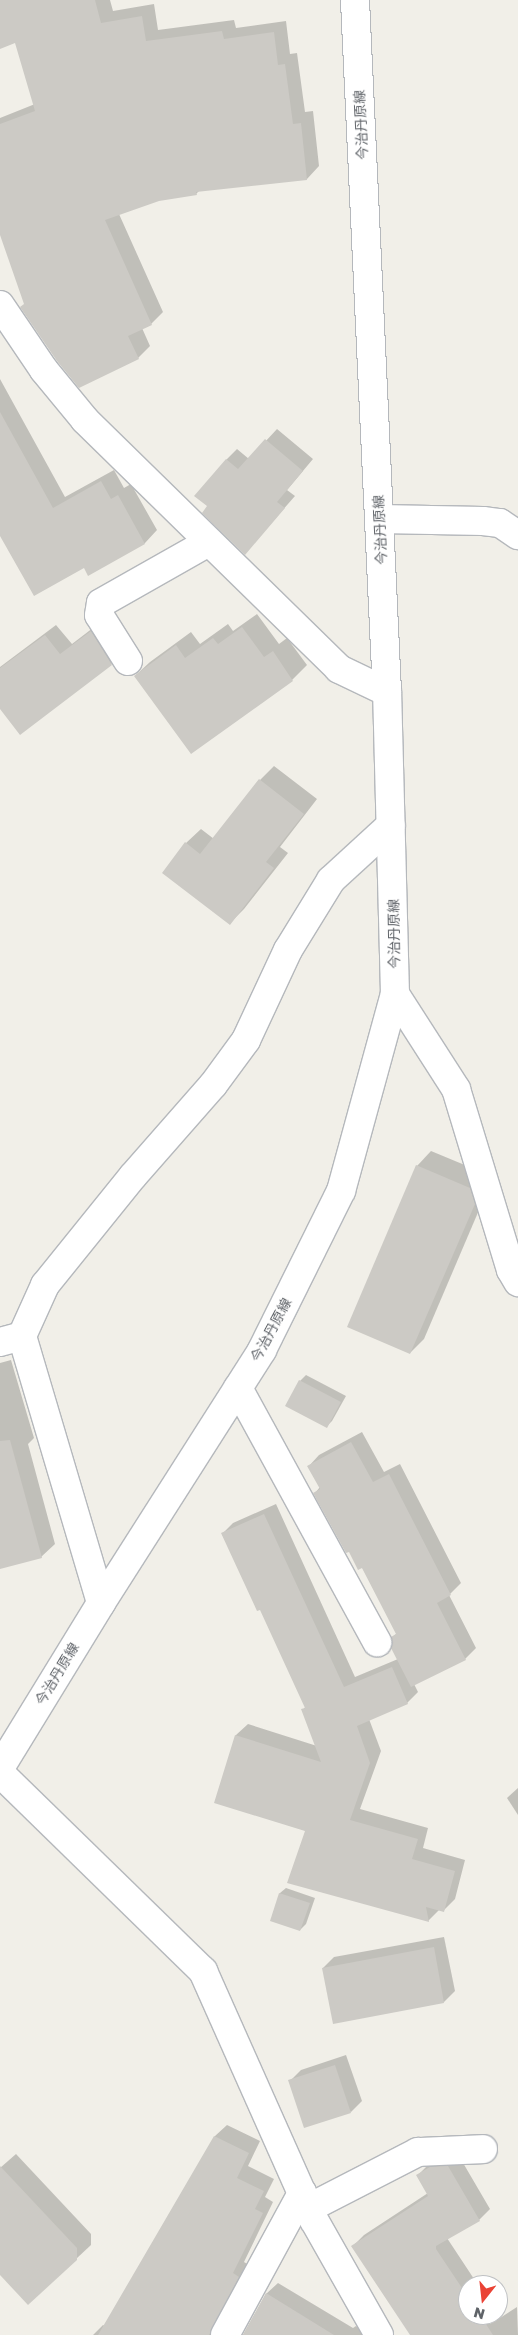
<!DOCTYPE html>
<meta charset="utf-8">
<style>
body{margin:0}
#map{position:relative;width:518px;height:2335px;overflow:hidden;background:#f1efe8;font-family:"Golos Text","Noto Sans JP",sans-serif}
div>[style]{position:absolute}
[style*='--x']{left:calc(var(--x)*1px);top:calc(var(--y)*1px);width:calc(var(--w)*1px);rotate:calc(var(--a)*1deg)}
.shadow>*{inset:0;background:#0003}
.building>*{inset:0;background:#cccac5}
.roads{filter:drop-shadow(1px 0 #b5b8bc) drop-shadow(-1px 0 #b5b8bc) drop-shadow(0 1px #b5b8bc) drop-shadow(0 -1px #b5b8bc)}
.minor>*{height:28px;margin:-14px;padding:0 14px;transform-origin:14px;border-radius:14px;background:#fff}
.secondary>*{height:28px;margin:-14px;padding:0 14px;transform-origin:14px;border-radius:14px;background:#fff}
span{translate:-50% -50%;white-space:nowrap;text-align:center;line-height:1.15;-webkit-text-stroke:4.5px #fff;paint-order:stroke}
.street-label{font-size:14px;color:#5f6368}
.north{position:absolute;left:458px;top:2275px;width:50px;height:50px;box-sizing:border-box;background:#fff;border:1px solid #bfc1c3;border-radius:50%;rotate:196deg;font-size:14px;font-weight:700;line-height:20px;text-align:center;color:#5f6368}
.north::after{content:'';display:block;margin:auto;width:18px;height:22px;background:#ea4335;clip-path:polygon(50% 0,100% 100%,50% 72%,0 100%)}
</style>
<div id="map">
<div class="shadow">
<div style="clip-path:polygon(0 0,110px 0,113px 11px,154px 4px,158px 30px,234px 20px,236px 28px,286px 21px,290px 54px,297px 53px,305px 112px,313px 111px,319px 166px,307px 179px,200px 190px,196px 194px,159px 199px,119px 214px,163px 312px,151px 324px,142px 328px,150px 346px,138px 358px,25px 303px,0 231px,0 118px,35px 104px,16px 42px,0 48px)"></div>
<div style="clip-path:polygon(0 379px,65px 497px,114px 470px,124px 488px,131px 484px,157px 530px,145px 543px,89px 574px,84px 566px,0 533px)"></div>
<div style="clip-path:polygon(277px 429px,313px 459px,287px 490px,295px 496px,245px 553px,226px 460px,237px 449px,249px 459px)"></div>
<div style="clip-path:polygon(257px 614px,279px 644px,287px 638px,307px 665px,292px 680px,191px 752px,135px 676px,150px 662px,191px 632px,200px 644px,228px 624px,233px 631px)"></div>
<div style="clip-path:polygon(102px 621px,122px 653px,111px 664px,0 707px,0 667px,56px 625px,72px 644px)"></div>
<div style="clip-path:polygon(274px 766px,317px 799px,280px 847px,288px 853px,244px 909px,230px 923px,164px 873px,186px 843px,201px 829px,214px 839px,260px 780px)"></div>
<div style="clip-path:polygon(431px 1151px,484px 1173px,488px 1189px,424px 1339px,410px 1353px,417px 1166px)"></div>
<div style="clip-path:polygon(11px 1360px,34px 1438px,28px 1444px,55px 1544px,41px 1557px,0 1568px,0 1363px)"></div>
<div style="clip-path:polygon(306px 1375px,346px 1396px,332px 1421px,326px 1427px,300px 1381px)"></div>
<div style="clip-path:polygon(362px 1432px,384px 1472px,400px 1464px,461px 1583px,449px 1595px,476px 1648px,465px 1659px,414px 1684px,418px 1692px,407px 1703px,369px 1719px,381px 1751px,360px 1809px,428px 1828px,423px 1848px,465px 1860px,455px 1899px,444px 1910px,440px 1909px,428px 1921px,307px 1831px,215px 1802px,236px 1735px,248px 1724px,317px 1746px,303px 1710px,306px 1706px,261px 1608px,222px 1534px,233px 1523px,276px 1504px,355px 1677px,398px 1659px,393px 1637px,397px 1633px,362px 1567px,315px 1493px,320px 1487px,309px 1466px,319px 1455px)"></div>
<div style="clip-path:polygon(518px 1788px,518px 1815px,507px 1798px)"></div>
<div style="clip-path:polygon(286px 1888px,315px 1898px,306px 1924px,300px 1930px,271px 1920px,280px 1893px)"></div>
<div style="clip-path:polygon(444px 1937px,455px 1991px,444px 2002px,323px 1968px,334px 1957px)"></div>
<div style="clip-path:polygon(346px 2055px,362px 2101px,351px 2112px,290px 2081px,301px 2070px)"></div>
<div style="clip-path:polygon(227px 2125px,260px 2141px,248px 2166px,274px 2179px,265px 2197px,273px 2202px,244px 2262px,249px 2265px,226px 2335px,93px 2335px,103px 2325px,105px 2326px,215px 2136px)"></div>
<div style="clip-path:polygon(16px 2154px,91px 2234px,91px 2245px,76px 2259px,0 2273px,0 2168px)"></div>
<div style="clip-path:polygon(459px 2156px,490px 2209px,479px 2220px,447px 2238px,478px 2285px,468px 2285px,468px 2315px,497px 2315px,500px 2318px,517px 2307px,518px 2335px,412px 2335px,353px 2246px,364px 2235px,428px 2193px,418px 2175px,429px 2164px)"></div>
<div style="clip-path:polygon(278px 2283px,353px 2328px,356px 2326px,371px 2335px,243px 2335px,266px 2294px)"></div>
</div>
<div class="building">
<div style="clip-path:polygon(0 0,95px 0,101px 23px,142px 16px,146px 41px,222px 31px,224px 39px,274px 32px,278px 65px,285px 64px,293px 124px,301px 123px,307px 180px,196px 192px,197px 195px,159px 201px,105px 220px,152px 325px,128px 336px,139px 359px,79px 388px,57px 361px,20px 307px,24px 304px,0 235px,0 124px,35px 111px,15px 43px,0 49px)"></div>
<div style="clip-path:polygon(0 412px,53px 508px,101px 481px,111px 499px,118px 495px,145px 544px,88px 576px,84px 568px,34px 596px,0 536px)"></div>
<div style="clip-path:polygon(265px 439px,303px 471px,277px 502px,285px 508px,245px 555px,202px 513px,207px 506px,194px 496px,226px 459px,238px 469px)"></div>
<div style="clip-path:polygon(242px 627px,264px 657px,273px 651px,293px 681px,191px 754px,134px 676px,176px 645px,185px 658px,213px 638px,218px 644px)"></div>
<div style="clip-path:polygon(91px 631px,112px 665px,20px 735px,0 709px,0 668px,45px 635px,60px 654px)"></div>
<div style="clip-path:polygon(259px 779px,304px 814px,266px 862px,274px 868px,230px 925px,162px 873px,185px 842px,200px 854px)"></div>
<div style="clip-path:polygon(416px 1165px,470px 1188px,475px 1204px,410px 1354px,347px 1327px)"></div>
<div style="clip-path:polygon(299px 1380px,341px 1402px,327px 1428px,285px 1406px)"></div>
<div style="clip-path:polygon(10px 1440px,42px 1558px,0 1569px,0 1441px)"></div>
<div style="clip-path:polygon(351px 1442px,373px 1482px,389px 1474px,451px 1595px,437px 1603px,466px 1660px,411px 1687px,391px 1648px,391px 1637px,396px 1634px,362px 1568px,358px 1570px,349px 1552px,346px 1553px,313px 1493px,320px 1489px,307px 1466px)"></div>
<div style="clip-path:polygon(264px 1514px,344px 1687px,392px 1667px,408px 1704px,357px 1726px,370px 1763px,350px 1820px,418px 1839px,412px 1859px,455px 1871px,444px 1912px,426px 1907px,429px 1922px,287px 1883px,305px 1831px,214px 1803px,235px 1735px,321px 1762px,301px 1709px,305px 1708px,260px 1610px,257px 1611px,221px 1533px)"></div>
<div style="clip-path:polygon(279px 1893px,310px 1903px,300px 1931px,270px 1921px)"></div>
<div style="clip-path:polygon(434px 1947px,444px 2003px,333px 2024px,322px 1968px)"></div>
<div style="clip-path:polygon(335px 2065px,351px 2113px,304px 2128px,288px 2080px)"></div>
<div style="clip-path:polygon(214px 2136px,249px 2153px,237px 2178px,264px 2191px,255px 2209px,263px 2213px,233px 2273px,239px 2277px,209px 2335px,98px 2335px)"></div>
<div style="clip-path:polygon(0 2166px,77px 2248px,77px 2260px,28px 2305px,0 2275px)"></div>
<div style="clip-path:polygon(448px 2166px,480px 2221px,436px 2246px,436px 2249px,468px 2297px,468px 2315px,480px 2315px,493px 2335px,410px 2335px,351px 2246px,428px 2196px,416px 2175px,430px 2167px)"></div>
<div style="clip-path:polygon(266px 2293px,334px 2335px,243px 2335px)"></div>
</div>
<div class="roads">
<div class="minor">
<div style="--x:0;--y:305;--w:78;--a:55.9"></div>
<div style="--x:44;--y:370;--w:65;--a:50.6"></div>
<div style="--x:85;--y:420;--w:356;--a:44.4"></div>
<div style="--x:339;--y:669;--w:53;--a:25.6"></div>
<div style="--x:380;--y:519;--w:103;--a:1.1"></div>
<div style="--x:483;--y:521;--w:17;--a:7"></div>
<div style="--x:500;--y:523;--w:22;--a:34"></div>
<div style="--x:128;--y:661;--w:54;--a:-122.2"></div>
<div style="--x:99;--y:615;--w:12;--a:-81"></div>
<div style="--x:101;--y:603;--w:124;--a:-29.5"></div>
<div style="--x:395;--y:994;--w:113;--a:57.3"></div>
<div style="--x:456;--y:1089;--w:189;--a:73.1"></div>
<div style="--x:511;--y:1270;--w:14;--a:60"></div>
<div style="--x:22;--y:1336;--w:56;--a:-65.7"></div>
<div style="--x:45;--y:1285;--w:140;--a:-51.1"></div>
<div style="--x:133;--y:1176;--w:121;--a:-48.7"></div>
<div style="--x:213;--y:1085;--w:56;--a:-53.7"></div>
<div style="--x:246;--y:1040;--w:99;--a:-65"></div>
<div style="--x:288;--y:950;--w:82;--a:-58.4"></div>
<div style="--x:331;--y:880;--w:81;--a:-42.5"></div>
<div style="--x:0;--y:1342;--w:23;--a:-15"></div>
<div style="--x:22;--y:1336;--w:278;--a:73.5"></div>
<div style="--x:238;--y:1388;--w:290;--a:61.3"></div>
<div style="--x:0;--y:1773;--w:284;--a:44.3"></div>
<div style="--x:203;--y:1971;--w:273;--a:66"></div>
<div style="--x:314;--y:2220;--w:132;--a:60.5"></div>
<div style="--x:309;--y:2208;--w:123;--a:-27.2"></div>
<div style="--x:418;--y:2152;--w:65;--a:-2.6"></div>
<div style="--x:225;--y:2335;--w:162;--a:-61.5"></div>
</div>
<div class="secondary">
<div style="--x:0;--y:1768;--w:193;--a:-58.5"></div>
<div style="--x:101;--y:1603;--w:300;--a:-57.5"></div>
<div style="--x:262;--y:1350;--w:178;--a:-63.6"></div>
<div style="--x:341;--y:1191;--w:204;--a:-74.7"></div>
<div style="--x:395;--y:994;--w:302;--a:-91.5"></div>
<div style="--x:387;--y:692;--w:693;--a:-92.65"></div>
</div>
</div>
<div class="street-label">
<span style="left:361px;top:125px;rotate:-93deg">今治丹原線</span>
<span style="left:380px;top:530px;rotate:-93deg">今治丹原線</span>
<span style="left:394px;top:934px;rotate:-91deg">今治丹原線</span>
<span style="left:271px;top:1330px;rotate:-62deg">今治丹原線</span>
<span style="left:57px;top:1674px;rotate:-59deg">今治丹原線</span>
</div>
<div class="north">N</div>
</div>
